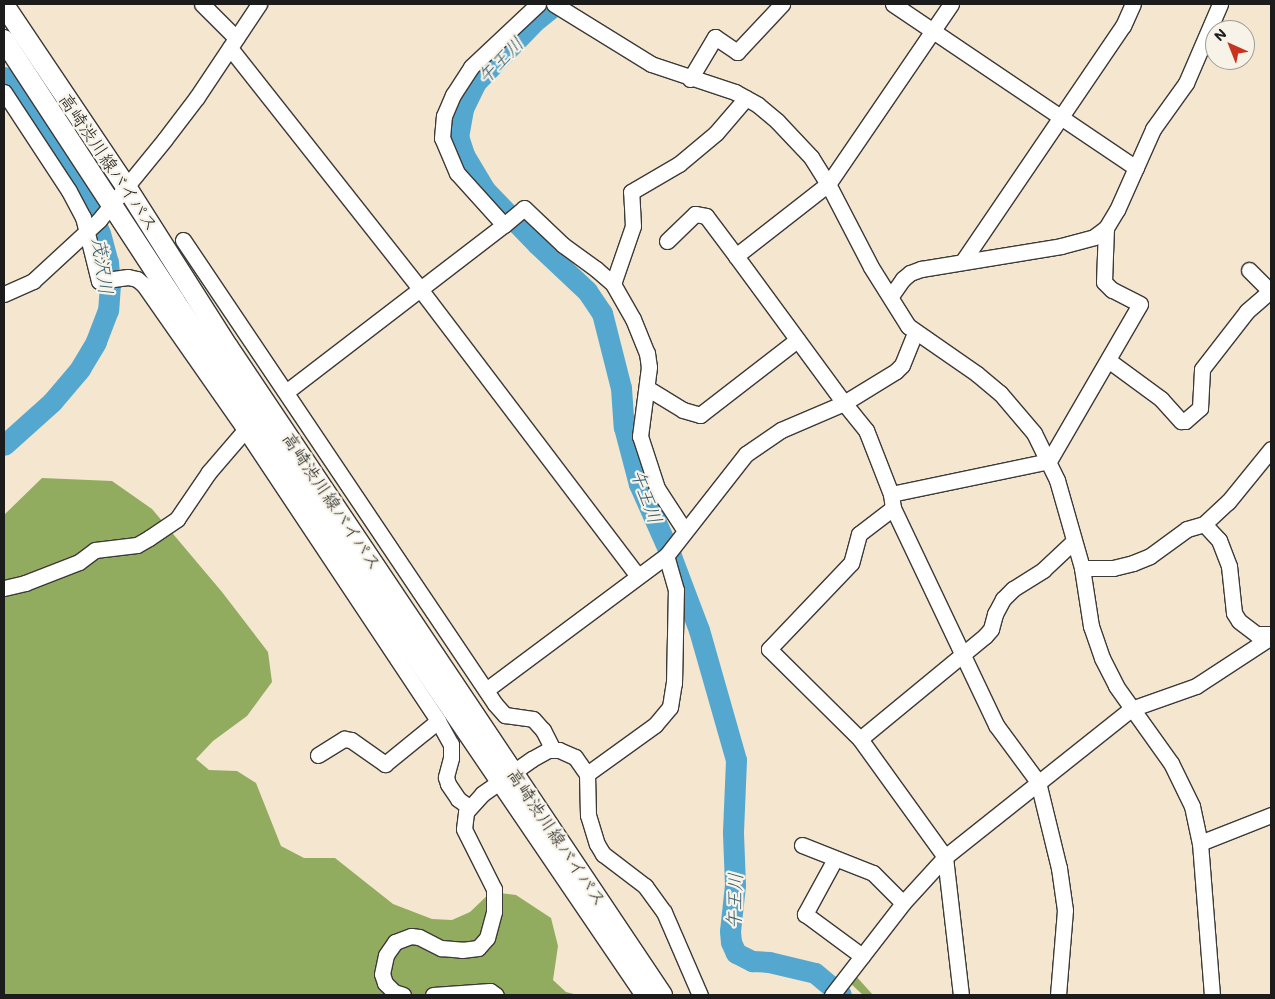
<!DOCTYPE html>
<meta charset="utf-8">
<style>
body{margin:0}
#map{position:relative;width:1275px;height:999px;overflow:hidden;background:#f4e6cf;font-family:Mali,"Klee One",sans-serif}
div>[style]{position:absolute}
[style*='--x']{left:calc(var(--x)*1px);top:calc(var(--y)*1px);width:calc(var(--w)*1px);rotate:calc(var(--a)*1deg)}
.forest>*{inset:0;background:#91ac5f}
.river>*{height:21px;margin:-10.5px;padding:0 10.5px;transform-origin:10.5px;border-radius:10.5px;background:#54a8d0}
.roads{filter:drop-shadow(1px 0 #3c3a37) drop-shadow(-1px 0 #3c3a37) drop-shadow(0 1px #3c3a37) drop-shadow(0 -1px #3c3a37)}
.minor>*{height:15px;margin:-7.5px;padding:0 7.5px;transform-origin:7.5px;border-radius:7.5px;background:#fff}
.major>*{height:20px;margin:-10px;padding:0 10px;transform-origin:10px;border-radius:10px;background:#fff}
span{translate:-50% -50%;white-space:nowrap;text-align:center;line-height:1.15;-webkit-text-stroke:4.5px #f7f3e8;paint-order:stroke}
.street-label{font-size:18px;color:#1c1c1c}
.water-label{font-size:19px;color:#355b6d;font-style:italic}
.frame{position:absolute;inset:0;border:5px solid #1c1c1c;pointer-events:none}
.north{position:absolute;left:1205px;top:20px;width:50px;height:50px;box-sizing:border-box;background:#f7f3e8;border:1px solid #9f9d96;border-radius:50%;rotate:316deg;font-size:14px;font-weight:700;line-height:20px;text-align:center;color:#1c1c1c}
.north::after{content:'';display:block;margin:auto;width:18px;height:22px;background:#c8321e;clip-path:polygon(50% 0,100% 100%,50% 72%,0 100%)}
</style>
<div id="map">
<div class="forest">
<div style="clip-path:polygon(42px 478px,112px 481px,152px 509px,222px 592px,268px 652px,272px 682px,247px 716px,213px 741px,196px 759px,209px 770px,237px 771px,256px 783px,281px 846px,304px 858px,335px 858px,393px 904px,432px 919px,452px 920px,470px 912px,491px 892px,516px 895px,551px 918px,558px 946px,553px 980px,566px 992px,578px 995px,4px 995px,4px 515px)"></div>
<div style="clip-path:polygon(855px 975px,873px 995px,863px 995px,850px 983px)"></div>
</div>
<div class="river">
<div style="--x:556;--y:4;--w:28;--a:141"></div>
<div style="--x:534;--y:22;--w:83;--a:134"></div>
<div style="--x:476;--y:82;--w:30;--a:116"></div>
<div style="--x:463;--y:109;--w:27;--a:100"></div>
<div style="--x:458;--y:136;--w:20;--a:72"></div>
<div style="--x:464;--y:155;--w:41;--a:59"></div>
<div style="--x:485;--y:190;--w:75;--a:46.1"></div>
<div style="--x:537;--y:244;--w:69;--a:43.2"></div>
<div style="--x:587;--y:291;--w:27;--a:56"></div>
<div style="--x:602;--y:313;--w:77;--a:75.8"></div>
<div style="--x:621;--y:388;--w:39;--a:86"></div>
<div style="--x:624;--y:427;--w:59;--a:75.3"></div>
<div style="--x:639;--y:484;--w:79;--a:66"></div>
<div style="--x:671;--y:556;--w:79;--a:69.3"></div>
<div style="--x:699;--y:630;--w:135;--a:74.1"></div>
<div style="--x:736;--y:760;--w:73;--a:92.4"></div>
<div style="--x:733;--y:833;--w:52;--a:87.8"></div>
<div style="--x:735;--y:885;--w:46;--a:96.2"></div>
<div style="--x:730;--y:931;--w:11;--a:85"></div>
<div style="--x:731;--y:942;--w:12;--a:66"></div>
<div style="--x:736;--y:953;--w:18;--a:27"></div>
<div style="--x:752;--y:961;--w:17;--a:3"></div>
<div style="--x:769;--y:962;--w:47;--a:13.4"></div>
<div style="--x:815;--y:973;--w:34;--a:40"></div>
<div style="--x:4;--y:77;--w:152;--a:56.5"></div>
<div style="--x:88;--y:204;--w:31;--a:68"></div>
<div style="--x:100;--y:233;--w:30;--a:75"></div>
<div style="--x:108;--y:262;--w:22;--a:85"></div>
<div style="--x:110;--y:284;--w:26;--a:94"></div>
<div style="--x:108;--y:310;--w:34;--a:111"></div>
<div style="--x:96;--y:342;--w:31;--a:121"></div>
<div style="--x:80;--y:369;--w:43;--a:130.3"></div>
<div style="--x:52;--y:402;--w:64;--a:138.1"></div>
</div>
<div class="roads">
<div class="minor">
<div style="--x:202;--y:4;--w:48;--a:45"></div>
<div style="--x:554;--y:4;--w:114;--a:31.7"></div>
<div style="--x:651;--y:64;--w:89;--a:18.4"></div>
<div style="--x:735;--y:92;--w:26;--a:29"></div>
<div style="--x:758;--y:105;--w:25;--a:40"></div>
<div style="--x:777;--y:121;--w:50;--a:46.6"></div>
<div style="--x:811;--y:157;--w:32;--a:58"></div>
<div style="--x:828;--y:184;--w:93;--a:62.6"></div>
<div style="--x:871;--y:267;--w:70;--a:57.9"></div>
<div style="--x:908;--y:326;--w:84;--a:34.8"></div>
<div style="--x:977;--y:374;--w:30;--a:40"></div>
<div style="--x:1000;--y:393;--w:52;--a:49.6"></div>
<div style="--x:1034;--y:433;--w:52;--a:63.9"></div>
<div style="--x:1057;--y:480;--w:91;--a:74.1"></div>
<div style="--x:1082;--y:568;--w:59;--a:81.2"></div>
<div style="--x:1091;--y:626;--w:34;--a:71"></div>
<div style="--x:1102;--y:658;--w:31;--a:63"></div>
<div style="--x:1116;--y:686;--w:95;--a:54.5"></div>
<div style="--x:1171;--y:763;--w:48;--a:64"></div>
<div style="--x:1192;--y:806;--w:38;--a:78"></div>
<div style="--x:1200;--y:843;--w:152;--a:85.5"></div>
<div style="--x:893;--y:4;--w:293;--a:34"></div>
<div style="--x:951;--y:4;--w:218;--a:124.3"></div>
<div style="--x:828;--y:184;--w:117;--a:142"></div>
<div style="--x:736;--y:256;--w:182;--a:53.7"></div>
<div style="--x:844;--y:403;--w:35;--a:51"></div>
<div style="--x:866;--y:430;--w:69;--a:68.7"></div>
<div style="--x:891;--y:494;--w:14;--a:82"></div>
<div style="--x:893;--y:508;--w:240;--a:64.6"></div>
<div style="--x:996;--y:725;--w:71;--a:53.6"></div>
<div style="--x:1038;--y:782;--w:89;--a:76.3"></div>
<div style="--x:1059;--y:868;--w:42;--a:81.9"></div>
<div style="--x:1065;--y:910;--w:85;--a:94.7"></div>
<div style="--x:230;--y:48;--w:307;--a:51.7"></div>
<div style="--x:420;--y:289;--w:360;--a:52.8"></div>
<div style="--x:690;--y:79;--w:49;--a:-59.2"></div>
<div style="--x:715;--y:37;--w:27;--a:34"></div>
<div style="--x:737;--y:52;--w:66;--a:-46.8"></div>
<div style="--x:4;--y:92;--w:118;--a:56.7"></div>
<div style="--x:69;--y:191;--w:30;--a:62"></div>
<div style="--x:83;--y:217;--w:66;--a:76"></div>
<div style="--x:99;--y:281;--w:29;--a:-8"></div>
<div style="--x:128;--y:277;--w:9;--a:13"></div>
<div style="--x:137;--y:279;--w:9;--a:41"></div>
<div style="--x:144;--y:285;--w:177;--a:55.1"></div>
<div style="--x:245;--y:430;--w:349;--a:56.4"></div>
<div style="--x:438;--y:721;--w:26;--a:61"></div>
<div style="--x:451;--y:744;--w:14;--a:90"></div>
<div style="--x:451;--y:758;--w:20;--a:105"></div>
<div style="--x:446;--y:777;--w:7;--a:74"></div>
<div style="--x:448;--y:784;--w:18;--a:56"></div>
<div style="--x:458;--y:799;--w:14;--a:36"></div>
<div style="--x:504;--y:225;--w:70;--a:-132.1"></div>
<div style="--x:457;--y:173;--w:38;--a:-113"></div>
<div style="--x:442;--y:138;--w:22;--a:-85"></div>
<div style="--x:444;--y:116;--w:23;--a:-67"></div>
<div style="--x:453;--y:95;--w:33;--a:-57"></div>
<div style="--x:471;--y:67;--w:92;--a:-43.2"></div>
<div style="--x:183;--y:240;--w:559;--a:56.08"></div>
<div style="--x:495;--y:704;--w:15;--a:48"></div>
<div style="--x:505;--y:715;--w:28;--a:8"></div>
<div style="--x:533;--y:719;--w:15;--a:48"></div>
<div style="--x:543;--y:730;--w:22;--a:63"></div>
<div style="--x:667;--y:241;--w:39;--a:-44"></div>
<div style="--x:695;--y:214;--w:11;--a:10"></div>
<div style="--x:706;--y:216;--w:50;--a:53.1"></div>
<div style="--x:963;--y:261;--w:284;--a:-55.8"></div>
<div style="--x:1123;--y:26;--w:24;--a:-66"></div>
<div style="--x:1249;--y:270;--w:31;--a:45"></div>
<div style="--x:613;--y:284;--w:61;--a:-71"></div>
<div style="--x:633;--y:226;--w:34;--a:-93"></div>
<div style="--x:631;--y:192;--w:56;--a:-30.3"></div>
<div style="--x:679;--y:164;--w:48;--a:-40"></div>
<div style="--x:716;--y:133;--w:46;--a:-49.4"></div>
<div style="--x:4;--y:294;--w:32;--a:-24"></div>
<div style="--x:33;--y:281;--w:90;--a:-42.7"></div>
<div style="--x:99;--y:220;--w:104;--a:-50.8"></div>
<div style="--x:165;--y:139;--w:53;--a:-52.7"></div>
<div style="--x:197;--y:97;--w:112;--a:-56.3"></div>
<div style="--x:891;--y:296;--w:21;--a:-55"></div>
<div style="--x:903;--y:279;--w:9;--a:-41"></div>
<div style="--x:910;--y:273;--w:12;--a:-20"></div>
<div style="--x:921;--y:269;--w:142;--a:-9.3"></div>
<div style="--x:1061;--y:246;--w:34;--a:-15"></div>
<div style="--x:1094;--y:237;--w:15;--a:-37"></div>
<div style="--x:1106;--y:228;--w:21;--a:-59"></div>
<div style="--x:1117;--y:210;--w:89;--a:-66"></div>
<div style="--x:1153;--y:129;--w:57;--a:-54.3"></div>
<div style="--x:1186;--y:83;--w:86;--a:-66.7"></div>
<div style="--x:1108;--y:360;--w:66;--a:36.3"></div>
<div style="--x:1161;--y:399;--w:30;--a:48"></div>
<div style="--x:1181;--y:421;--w:4;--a:0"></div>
<div style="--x:1185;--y:421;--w:20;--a:-41"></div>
<div style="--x:1200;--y:408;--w:39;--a:-87"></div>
<div style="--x:1202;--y:369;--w:73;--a:-52.2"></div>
<div style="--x:1247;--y:311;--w:30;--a:-41"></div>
<div style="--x:647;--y:388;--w:42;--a:31.4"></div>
<div style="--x:683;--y:410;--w:18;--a:16"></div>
<div style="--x:700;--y:415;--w:123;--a:-37.7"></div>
<div style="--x:286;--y:392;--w:275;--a:-37.5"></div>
<div style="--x:504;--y:225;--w:26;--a:-40"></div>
<div style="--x:524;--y:208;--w:54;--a:43.5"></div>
<div style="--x:563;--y:245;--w:41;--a:36"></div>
<div style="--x:596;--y:269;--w:23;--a:41"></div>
<div style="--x:613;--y:284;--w:40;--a:60.3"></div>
<div style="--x:633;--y:319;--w:37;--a:68"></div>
<div style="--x:647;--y:353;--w:14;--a:82"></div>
<div style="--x:649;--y:367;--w:70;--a:97.4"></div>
<div style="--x:640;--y:436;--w:55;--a:71.9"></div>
<div style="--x:657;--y:488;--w:51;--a:56.9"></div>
<div style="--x:891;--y:494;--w:161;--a:-11.8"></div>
<div style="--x:1049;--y:461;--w:181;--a:-59.9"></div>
<div style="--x:1140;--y:304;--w:31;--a:-153"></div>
<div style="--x:1112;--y:290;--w:11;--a:-135"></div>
<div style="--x:1104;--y:282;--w:54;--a:-87.9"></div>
<div style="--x:893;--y:508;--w:43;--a:142.6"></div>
<div style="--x:859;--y:534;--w:30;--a:105"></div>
<div style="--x:851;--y:563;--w:119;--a:133.6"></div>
<div style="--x:769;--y:649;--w:128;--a:44.7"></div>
<div style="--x:860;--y:739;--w:145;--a:54.2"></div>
<div style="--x:945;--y:857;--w:139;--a:83.4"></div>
<div style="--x:1204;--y:524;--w:22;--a:47"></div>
<div style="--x:1219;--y:540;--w:28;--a:69"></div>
<div style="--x:1229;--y:566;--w:47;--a:83.9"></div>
<div style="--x:1234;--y:613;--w:9;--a:58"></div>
<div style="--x:1239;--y:621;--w:21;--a:37"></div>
<div style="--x:1256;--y:634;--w:15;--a:0"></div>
<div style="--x:1082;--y:568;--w:31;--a:0"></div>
<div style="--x:1113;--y:568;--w:21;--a:-14"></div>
<div style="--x:1133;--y:563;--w:18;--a:-22"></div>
<div style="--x:1150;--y:556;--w:46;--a:-36.1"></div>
<div style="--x:1187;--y:529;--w:18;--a:-16"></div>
<div style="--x:1204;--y:524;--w:33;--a:-43"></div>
<div style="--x:1228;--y:502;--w:68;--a:-50.9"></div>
<div style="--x:4;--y:588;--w:22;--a:-13"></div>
<div style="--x:25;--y:583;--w:58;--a:-21.3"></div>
<div style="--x:79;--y:562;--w:20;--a:-37"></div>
<div style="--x:95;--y:550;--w:42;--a:-6.8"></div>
<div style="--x:137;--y:545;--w:14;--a:-30"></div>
<div style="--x:149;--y:538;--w:34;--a:-34"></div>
<div style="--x:177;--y:519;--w:57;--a:-55.8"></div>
<div style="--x:209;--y:472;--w:55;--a:-49.4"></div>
<div style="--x:486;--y:690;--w:224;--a:-36.7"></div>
<div style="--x:666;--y:556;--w:130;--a:-51.9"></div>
<div style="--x:746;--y:454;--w:42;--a:-34.4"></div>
<div style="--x:781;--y:430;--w:69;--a:-23.2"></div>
<div style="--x:844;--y:403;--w:61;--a:-31.6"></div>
<div style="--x:896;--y:371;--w:8;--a:-45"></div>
<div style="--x:902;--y:365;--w:35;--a:-68"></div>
<div style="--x:860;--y:739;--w:162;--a:-39.5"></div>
<div style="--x:985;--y:636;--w:9;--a:-49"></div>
<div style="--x:991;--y:629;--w:16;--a:-75"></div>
<div style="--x:995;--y:614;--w:17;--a:-62"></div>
<div style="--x:1003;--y:599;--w:14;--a:-45"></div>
<div style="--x:1013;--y:589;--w:36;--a:-32"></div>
<div style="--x:1043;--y:570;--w:42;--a:-43.1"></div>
<div style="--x:318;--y:755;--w:31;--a:-32"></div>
<div style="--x:344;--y:739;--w:7;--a:8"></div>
<div style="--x:351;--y:740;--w:42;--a:35.2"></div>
<div style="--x:385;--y:764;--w:68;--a:-39.1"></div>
<div style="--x:587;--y:774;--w:84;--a:-35.8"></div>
<div style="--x:655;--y:725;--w:23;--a:-50"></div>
<div style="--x:670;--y:707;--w:24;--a:-81"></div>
<div style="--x:674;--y:683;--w:93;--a:-88.8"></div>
<div style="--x:676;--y:590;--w:35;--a:-106"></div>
<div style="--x:1200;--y:843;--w:76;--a:-21.5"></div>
<div style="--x:802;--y:845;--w:76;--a:21.5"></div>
<div style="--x:873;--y:873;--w:42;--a:45"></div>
<div style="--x:835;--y:859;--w:63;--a:118.6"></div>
<div style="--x:805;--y:914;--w:71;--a:36.4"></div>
<div style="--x:403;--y:995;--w:9;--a:-162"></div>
<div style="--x:394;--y:992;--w:13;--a:-135"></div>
<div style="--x:385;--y:983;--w:9;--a:-108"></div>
<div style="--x:382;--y:974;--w:19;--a:-78"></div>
<div style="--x:386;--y:955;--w:16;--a:-55"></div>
<div style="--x:395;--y:942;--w:17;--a:-21"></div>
<div style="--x:411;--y:936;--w:8;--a:7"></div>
<div style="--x:419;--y:937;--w:25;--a:27"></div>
<div style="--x:441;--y:948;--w:21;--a:5"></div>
<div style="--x:462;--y:950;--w:16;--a:-7"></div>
<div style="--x:478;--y:948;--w:13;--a:-48"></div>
<div style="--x:487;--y:938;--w:27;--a:-75"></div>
<div style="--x:494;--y:912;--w:23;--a:-90"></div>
<div style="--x:494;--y:889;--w:67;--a:-116.6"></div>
<div style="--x:464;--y:829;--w:17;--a:-83"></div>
<div style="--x:466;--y:812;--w:24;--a:-48"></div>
<div style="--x:482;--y:794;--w:61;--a:-35"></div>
<div style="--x:532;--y:759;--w:18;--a:-29"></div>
<div style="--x:548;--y:750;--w:11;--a:0"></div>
<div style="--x:559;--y:750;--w:17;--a:24"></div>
<div style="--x:575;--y:757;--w:21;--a:55"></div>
<div style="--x:587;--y:774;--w:41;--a:88.6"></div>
<div style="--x:588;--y:815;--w:30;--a:73"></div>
<div style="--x:597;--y:844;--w:12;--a:59"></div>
<div style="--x:603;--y:854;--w:53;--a:37.3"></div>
<div style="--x:645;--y:886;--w:32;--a:54"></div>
<div style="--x:664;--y:912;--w:90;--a:66.6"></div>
<div style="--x:433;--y:995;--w:57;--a:-4"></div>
<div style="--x:490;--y:991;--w:7;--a:34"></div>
<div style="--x:832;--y:995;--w:116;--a:-52.3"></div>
<div style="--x:903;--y:903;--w:62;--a:-47.6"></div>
<div style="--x:945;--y:857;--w:238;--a:-38.5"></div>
<div style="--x:1131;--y:709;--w:69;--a:-19.5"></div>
<div style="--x:1196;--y:686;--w:90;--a:-33.2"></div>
</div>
<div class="major">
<div style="--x:4;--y:5;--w:217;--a:56.1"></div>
<div style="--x:125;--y:185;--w:192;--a:57.6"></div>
<div style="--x:228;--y:347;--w:780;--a:56.19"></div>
<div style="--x:4;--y:40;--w:311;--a:56.8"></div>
<div style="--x:174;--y:300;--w:840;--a:55.82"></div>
</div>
</div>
<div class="street-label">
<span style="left:109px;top:162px;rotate:56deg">高崎渋川線バイパス</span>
<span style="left:332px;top:501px;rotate:56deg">高崎渋川線バイパス</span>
<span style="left:557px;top:837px;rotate:56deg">高崎渋川線バイパス</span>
</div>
<div class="water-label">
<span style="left:500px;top:60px;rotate:-46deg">午王川</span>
<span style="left:103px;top:266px;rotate:82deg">茂沢川</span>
<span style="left:647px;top:496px;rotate:70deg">午王川</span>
<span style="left:734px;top:901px;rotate:-88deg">午王川</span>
</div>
<div class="frame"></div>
<div class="north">N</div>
</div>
